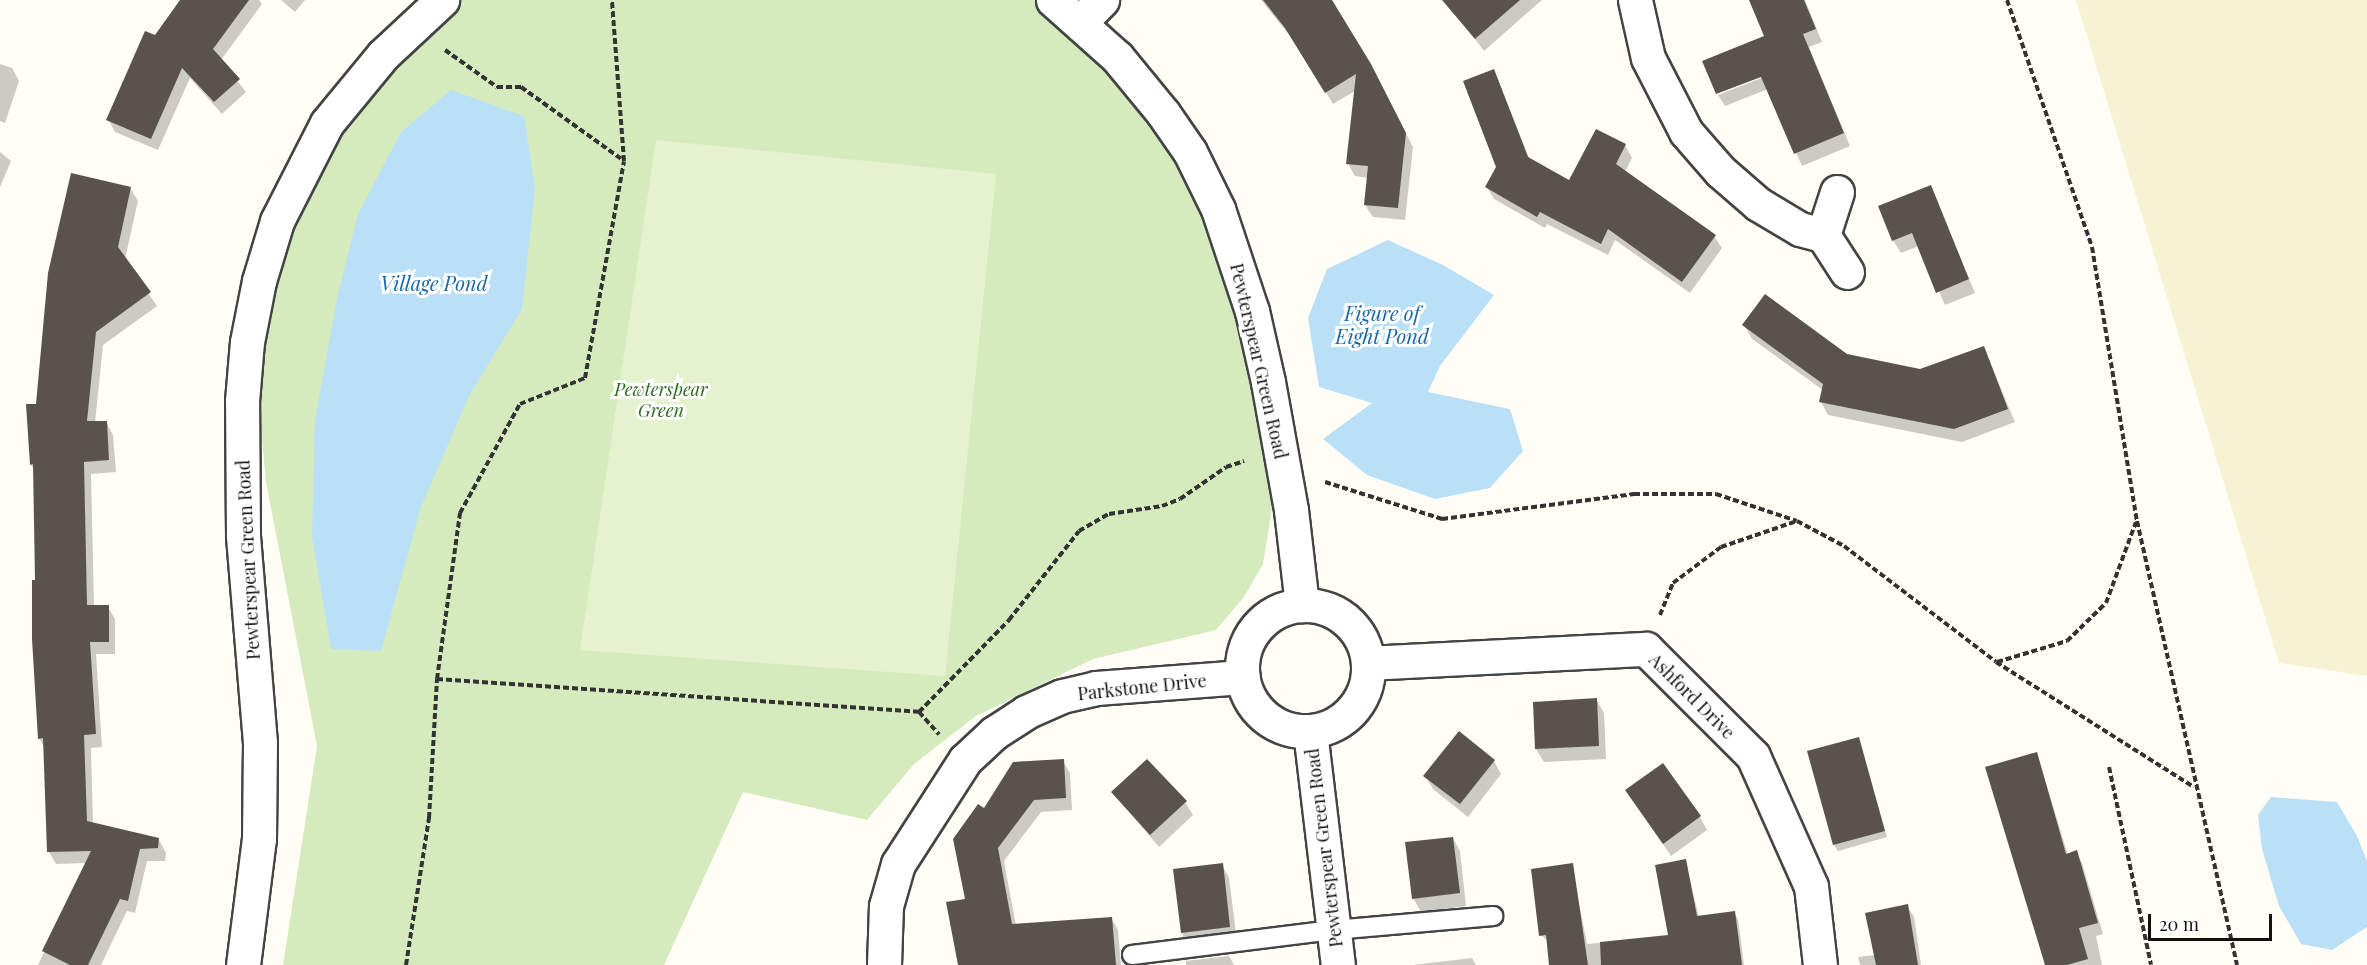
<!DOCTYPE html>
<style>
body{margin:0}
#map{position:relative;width:2367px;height:965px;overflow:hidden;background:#fffdf5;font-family:"Playfair Display",serif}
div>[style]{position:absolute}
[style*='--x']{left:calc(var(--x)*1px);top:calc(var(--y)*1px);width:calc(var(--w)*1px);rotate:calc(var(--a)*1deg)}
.farmland>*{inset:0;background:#f6f3d4}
.green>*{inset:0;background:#d5ebbd}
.pitch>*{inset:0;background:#e6f2cf}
.water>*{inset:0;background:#b9e0f7}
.shadow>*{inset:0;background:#0003}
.building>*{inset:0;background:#5a524d}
.path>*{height:4px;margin-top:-2px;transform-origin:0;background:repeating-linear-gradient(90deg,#333 0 6px,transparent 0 9px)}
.roads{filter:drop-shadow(2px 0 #444) drop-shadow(-2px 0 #444) drop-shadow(0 2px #444) drop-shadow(0 -2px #444)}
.service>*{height:18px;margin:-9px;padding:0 9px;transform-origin:9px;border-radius:9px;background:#fff}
.minor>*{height:33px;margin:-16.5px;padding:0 16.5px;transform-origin:16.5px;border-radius:16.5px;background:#fff}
.minor>.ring{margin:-16.5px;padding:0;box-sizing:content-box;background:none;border:33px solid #fff;border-radius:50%}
span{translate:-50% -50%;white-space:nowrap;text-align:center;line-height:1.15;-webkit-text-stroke:6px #fff;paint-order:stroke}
.street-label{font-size:18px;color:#111}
.park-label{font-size:18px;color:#2f6b1f;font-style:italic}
.water-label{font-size:20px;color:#1768a6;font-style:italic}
.scale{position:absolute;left:2148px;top:914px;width:124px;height:27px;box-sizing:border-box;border:3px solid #111;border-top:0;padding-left:8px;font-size:18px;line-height:21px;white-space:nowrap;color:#111;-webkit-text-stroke:4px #fff;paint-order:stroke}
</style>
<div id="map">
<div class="farmland">
<div style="clip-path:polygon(2076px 0,2367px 0,2367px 676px,2279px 663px)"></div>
</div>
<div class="green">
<div style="clip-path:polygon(445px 0,1080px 0,1108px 21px,1190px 152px,1281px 453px,1263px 564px,1244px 597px,1216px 630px,1093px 659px,976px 716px,914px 764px,867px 820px,743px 792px,664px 965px,283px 965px,317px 746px,266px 482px,253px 341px,291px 207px,386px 58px)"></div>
</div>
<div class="pitch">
<div style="clip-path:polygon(656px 140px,996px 174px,945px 676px,580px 650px)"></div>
</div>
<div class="water">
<div style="clip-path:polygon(451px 90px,524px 116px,535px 188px,522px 309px,469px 396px,421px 507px,381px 651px,331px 649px,312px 537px,315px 420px,337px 299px,358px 214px,401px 132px)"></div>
<div style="clip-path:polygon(1388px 240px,1443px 265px,1494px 295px,1440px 366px,1428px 392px,1510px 409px,1523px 451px,1490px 488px,1435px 499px,1367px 475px,1323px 439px,1372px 403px,1319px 387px,1308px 318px,1327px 269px)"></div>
<div style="clip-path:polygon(2271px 797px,2337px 802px,2357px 836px,2367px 861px,2367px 927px,2332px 950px,2301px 944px,2279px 906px,2262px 849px,2258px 815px)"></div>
</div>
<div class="shadow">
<div style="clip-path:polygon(182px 0,259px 0,262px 4px,221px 60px,246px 92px,222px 114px,190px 78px,158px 150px,115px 132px,108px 119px,155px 37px)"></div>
<div style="clip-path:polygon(281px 0,305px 0,295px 12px)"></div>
<div style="clip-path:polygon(1261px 0,1331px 0,1378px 79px,1413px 147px,1405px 220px,1373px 217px,1365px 205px,1368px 178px,1355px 176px,1348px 164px,1355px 91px,1333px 104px,1294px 41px)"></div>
<div style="clip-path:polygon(1464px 0,1542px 0,1484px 51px,1453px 10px)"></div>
<div style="clip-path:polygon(1750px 0,1805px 0,1822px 42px,1809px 47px,1850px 146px,1802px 166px,1768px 89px,1725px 106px,1718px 95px,1769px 75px,1766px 37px)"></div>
<div style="clip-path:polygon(0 64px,12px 68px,19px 81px,5px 123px,0 121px)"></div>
<div style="clip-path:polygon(1494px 71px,1530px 160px,1570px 182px,1596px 131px,1625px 145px,1632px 158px,1625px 172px,1714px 236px,1722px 248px,1690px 293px,1615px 240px,1608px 255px,1547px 224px,1545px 228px,1494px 199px,1487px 187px,1498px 167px)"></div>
<div style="clip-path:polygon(0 152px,11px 161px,0 187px)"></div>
<div style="clip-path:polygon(1930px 186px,1975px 293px,1945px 305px,1919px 246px,1901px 253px,1893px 240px)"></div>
<div style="clip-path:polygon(130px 188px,138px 201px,125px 259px,157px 306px,103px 345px,95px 423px,106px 422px,113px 435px,116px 472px,91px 474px,94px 607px,108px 607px,115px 619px,115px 654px,96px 654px,102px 747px,91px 748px,93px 824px,159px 840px,166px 853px,165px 861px,147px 861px,135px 913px,127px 911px,101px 965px,38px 965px,87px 863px,56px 864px,49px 852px,45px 749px,39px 738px,34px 470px,31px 464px,37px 405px)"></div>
<div style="clip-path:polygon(1744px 325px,1846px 356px,1920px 370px,1984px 348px,2015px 422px,1962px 442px,1828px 415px,1821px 402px,1823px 390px,1752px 339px)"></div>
<div style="clip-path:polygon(1596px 699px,1604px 713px,1606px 759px,1544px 762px,1536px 749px)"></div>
<div style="clip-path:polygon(1858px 738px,1887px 837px,1838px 851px,1834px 845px)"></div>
<div style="clip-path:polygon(2037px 754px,2068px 855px,2076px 852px,2082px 863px,2103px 934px,2096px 936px,2102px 965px,2046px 965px)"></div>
<div style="clip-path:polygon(1063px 761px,1070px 773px,1072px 810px,1041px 812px,1004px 861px,1016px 926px,1111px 918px,1118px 930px,1121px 965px,959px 965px,984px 810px)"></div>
<div style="clip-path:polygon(1494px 761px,1501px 774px,1468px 817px,1433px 789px,1425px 776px)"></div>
<div style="clip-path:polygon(1627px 791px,1700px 817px,1707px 830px,1671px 856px)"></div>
<div style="clip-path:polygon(1113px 793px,1185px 802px,1193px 815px,1159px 847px)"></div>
<div style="clip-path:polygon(1453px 838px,1460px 851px,1466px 906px,1421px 912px,1413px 898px)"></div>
<div style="clip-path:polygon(1685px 861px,1699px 917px,1734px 913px,1738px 919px,1744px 965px,1550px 965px,1548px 941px,1541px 935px,1572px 865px,1587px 944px,1669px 936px)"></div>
<div style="clip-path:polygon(1222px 865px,1229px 878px,1237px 941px,1190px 950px,1183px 937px,1175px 870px)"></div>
<div style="clip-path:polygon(1907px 906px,1914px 917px,1921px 965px,1860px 965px,1858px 957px,1875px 955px)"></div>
<div style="clip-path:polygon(1229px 956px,1234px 965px,1186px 965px,1186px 961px)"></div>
<div style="clip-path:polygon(1472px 958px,1476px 965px,1413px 965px)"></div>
</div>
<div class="building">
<div style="clip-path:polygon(180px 0,249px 0,213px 49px,240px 79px,214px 102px,182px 68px,151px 139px,106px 120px,145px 31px,155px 35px)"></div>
<div style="clip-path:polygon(1263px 0,1332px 0,1371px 64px,1406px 133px,1398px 208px,1364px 205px,1368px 166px,1346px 164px,1356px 74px,1325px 93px,1285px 28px)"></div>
<div style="clip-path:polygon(1442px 0,1520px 0,1475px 39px)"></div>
<div style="clip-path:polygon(1749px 0,1804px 0,1816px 29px,1803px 34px,1844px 133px,1794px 154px,1761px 77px,1716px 94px,1702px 61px,1764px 36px)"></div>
<div style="clip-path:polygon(1494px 69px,1528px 157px,1569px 180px,1596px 129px,1626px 144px,1616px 164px,1716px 235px,1682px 282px,1608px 229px,1601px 244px,1540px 212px,1537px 217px,1485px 187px,1496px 167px,1463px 81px)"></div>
<div style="clip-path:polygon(71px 173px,131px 187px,118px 247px,151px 292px,96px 332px,87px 421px,107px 421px,109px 460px,84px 462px,87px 605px,109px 605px,109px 642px,90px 642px,96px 734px,84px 735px,87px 821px,159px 838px,158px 848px,140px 849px,128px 901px,120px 899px,88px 965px,70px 965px,42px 951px,91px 851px,47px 852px,43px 738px,38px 739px,32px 639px,32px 580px,35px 580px,33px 464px,30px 465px,26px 404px,36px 404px,48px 273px)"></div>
<div style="clip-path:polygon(1931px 185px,1969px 279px,1936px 293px,1912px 233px,1892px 241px,1878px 206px)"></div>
<div style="clip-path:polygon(1765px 294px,1847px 354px,1920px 369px,1984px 346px,2008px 409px,1954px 429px,1819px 402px,1823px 384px,1742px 325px)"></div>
<div style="clip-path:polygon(1597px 698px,1599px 746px,1535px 749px,1533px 702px)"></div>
<div style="clip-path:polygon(1459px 731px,1495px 760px,1460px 804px,1423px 776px)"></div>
<div style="clip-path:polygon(1859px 737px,1885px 831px,1833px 845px,1807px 751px)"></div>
<div style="clip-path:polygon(2037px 752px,2066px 854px,2077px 850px,2098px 923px,2079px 928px,2088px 959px,2067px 965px,2045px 965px,1985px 767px)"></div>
<div style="clip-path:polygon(1064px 759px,1066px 798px,1034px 800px,998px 848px,1012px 924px,1112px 917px,1116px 965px,958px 965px,946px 902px,965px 899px,953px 839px,978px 804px,984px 808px,1013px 762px)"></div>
<div style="clip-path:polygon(1147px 759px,1187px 801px,1150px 835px,1111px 792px)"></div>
<div style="clip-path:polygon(1663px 763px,1701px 816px,1663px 844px,1625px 790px)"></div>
<div style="clip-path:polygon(1453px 837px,1460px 893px,1412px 899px,1405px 842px)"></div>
<div style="clip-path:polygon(1686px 859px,1697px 916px,1735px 911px,1742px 965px,1601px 965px,1600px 942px,1668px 935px,1655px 865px)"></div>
<div style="clip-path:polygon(1223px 863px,1230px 927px,1181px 933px,1173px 869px)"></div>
<div style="clip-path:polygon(1573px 863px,1588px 965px,1549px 965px,1546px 935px,1539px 936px,1531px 869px)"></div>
<div style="clip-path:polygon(1908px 904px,1918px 965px,1876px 965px,1865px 913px)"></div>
</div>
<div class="path">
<div style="--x:2007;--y:0;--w:261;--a:71"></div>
<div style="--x:2092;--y:247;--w:278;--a:80.7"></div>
<div style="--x:2137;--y:521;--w:455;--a:77.3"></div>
<div style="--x:445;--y:50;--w:64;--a:35.4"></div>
<div style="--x:497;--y:87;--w:24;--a:0"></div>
<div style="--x:521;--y:87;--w:125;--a:35.6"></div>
<div style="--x:1325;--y:482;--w:123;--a:17.5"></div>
<div style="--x:1442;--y:519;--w:194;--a:-7.4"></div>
<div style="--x:1634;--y:494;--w:82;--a:0"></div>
<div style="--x:1716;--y:494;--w:85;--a:18.4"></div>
<div style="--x:1797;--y:521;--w:53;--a:28"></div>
<div style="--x:1844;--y:546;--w:191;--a:37.3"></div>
<div style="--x:1996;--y:662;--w:234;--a:32.3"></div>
<div style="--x:1660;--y:615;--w:35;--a:-68"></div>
<div style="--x:1673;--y:583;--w:60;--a:-36.9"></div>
<div style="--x:1721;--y:547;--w:80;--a:-18.9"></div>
<div style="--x:1997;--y:662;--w:73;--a:-16.7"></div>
<div style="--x:2067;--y:641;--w:54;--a:-44.3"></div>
<div style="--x:2106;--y:603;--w:86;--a:-69.7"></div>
<div style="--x:437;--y:679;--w:483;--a:3.9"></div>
<div style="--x:919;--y:712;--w:129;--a:-45.6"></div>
<div style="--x:1009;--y:620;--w:113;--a:-51.8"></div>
<div style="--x:1079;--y:531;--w:34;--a:-30"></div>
<div style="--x:1109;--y:514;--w:54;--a:-8.6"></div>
<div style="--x:1162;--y:506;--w:19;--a:-21"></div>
<div style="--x:1180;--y:499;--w:56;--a:-34.8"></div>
<div style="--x:1226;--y:467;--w:19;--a:-18"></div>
<div style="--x:919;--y:712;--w:30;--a:48"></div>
<div style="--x:2109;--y:767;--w:202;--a:78"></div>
<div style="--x:406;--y:965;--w:149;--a:-81.1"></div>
<div style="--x:429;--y:818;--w:139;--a:-86.7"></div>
<div style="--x:437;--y:679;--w:168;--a:-82.1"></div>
<div style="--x:460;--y:513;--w:124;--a:-61.2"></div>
<div style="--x:520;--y:404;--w:70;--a:-21.8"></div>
<div style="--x:585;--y:378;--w:220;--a:-79.8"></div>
<div style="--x:624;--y:161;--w:161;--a:-94.3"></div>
</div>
<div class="roads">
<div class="service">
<div style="--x:1132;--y:955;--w:204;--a:-7.1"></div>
<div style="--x:1334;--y:930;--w:160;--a:-5"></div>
</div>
<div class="minor">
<div style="--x:1053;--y:0;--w:86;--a:41.7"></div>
<div style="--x:1117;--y:57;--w:72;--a:50.6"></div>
<div style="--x:1163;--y:113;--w:47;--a:55.3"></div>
<div style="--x:1190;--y:152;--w:64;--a:63.8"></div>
<div style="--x:1218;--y:209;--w:108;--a:71.6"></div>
<div style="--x:1252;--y:311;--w:73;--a:77.3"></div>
<div style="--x:1268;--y:382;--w:130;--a:79.8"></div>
<div style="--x:1291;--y:510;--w:96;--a:83.4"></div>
<div style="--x:1635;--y:0;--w:59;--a:77.4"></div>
<div style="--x:1648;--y:58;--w:83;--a:62.8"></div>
<div style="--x:1686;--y:132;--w:52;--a:48.9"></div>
<div style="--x:1720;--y:171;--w:50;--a:41"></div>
<div style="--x:1758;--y:204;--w:49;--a:30.8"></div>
<div style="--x:1800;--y:229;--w:24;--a:15"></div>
<div style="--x:1081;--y:21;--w:30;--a:-45"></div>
<div style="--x:1837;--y:192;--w:45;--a:108"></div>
<div style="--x:1823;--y:235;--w:44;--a:57"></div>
<div class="ring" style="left:1242px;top:605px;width:93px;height:93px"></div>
<div style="--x:1368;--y:663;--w:278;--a:-2.9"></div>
<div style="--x:1646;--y:649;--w:151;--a:45"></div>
<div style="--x:1753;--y:756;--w:142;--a:66"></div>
<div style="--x:1811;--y:886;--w:80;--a:83.5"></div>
<div style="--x:1310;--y:731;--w:236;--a:83.2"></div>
<div style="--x:243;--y:965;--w:127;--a:-82.8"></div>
<div style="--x:259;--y:839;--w:96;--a:-89.4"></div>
<div style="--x:260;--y:743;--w:209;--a:-94.7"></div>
<div style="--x:243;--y:535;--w:134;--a:-90.4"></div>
<div style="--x:242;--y:401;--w:59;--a:-85.2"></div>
<div style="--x:247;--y:342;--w:62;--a:-78.9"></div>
<div style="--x:259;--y:281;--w:63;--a:-73.3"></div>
<div style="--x:277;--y:221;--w:110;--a:-63"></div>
<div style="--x:327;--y:123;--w:88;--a:-50.5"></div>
<div style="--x:383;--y:55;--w:81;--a:-43"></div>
<div style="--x:884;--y:965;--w:59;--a:-88.1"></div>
<div style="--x:886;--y:906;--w:44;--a:-74.1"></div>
<div style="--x:898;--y:864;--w:124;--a:-57.2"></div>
<div style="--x:965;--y:760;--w:40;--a:-43"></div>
<div style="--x:994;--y:733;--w:38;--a:-33"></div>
<div style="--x:1026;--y:712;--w:39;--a:-24"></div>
<div style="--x:1062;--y:696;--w:35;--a:-13"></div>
<div style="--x:1096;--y:688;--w:147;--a:-4.3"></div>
</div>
</div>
<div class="street-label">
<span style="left:1259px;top:361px;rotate:77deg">Pewterspear Green Road</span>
<span style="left:248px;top:560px;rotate:-93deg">Pewterspear Green Road</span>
<span style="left:1142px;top:687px;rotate:-6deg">Parkstone Drive</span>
<span style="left:1692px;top:696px;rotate:45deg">Ashford Drive</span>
<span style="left:1324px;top:848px;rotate:-97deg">Pewterspear Green Road</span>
</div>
<div class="park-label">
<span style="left:661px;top:400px">Pewterspear<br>Green</span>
</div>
<div class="water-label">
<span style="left:434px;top:282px">Village Pond</span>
<span style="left:1382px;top:324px">Figure of<br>Eight Pond</span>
</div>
<div class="scale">20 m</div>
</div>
